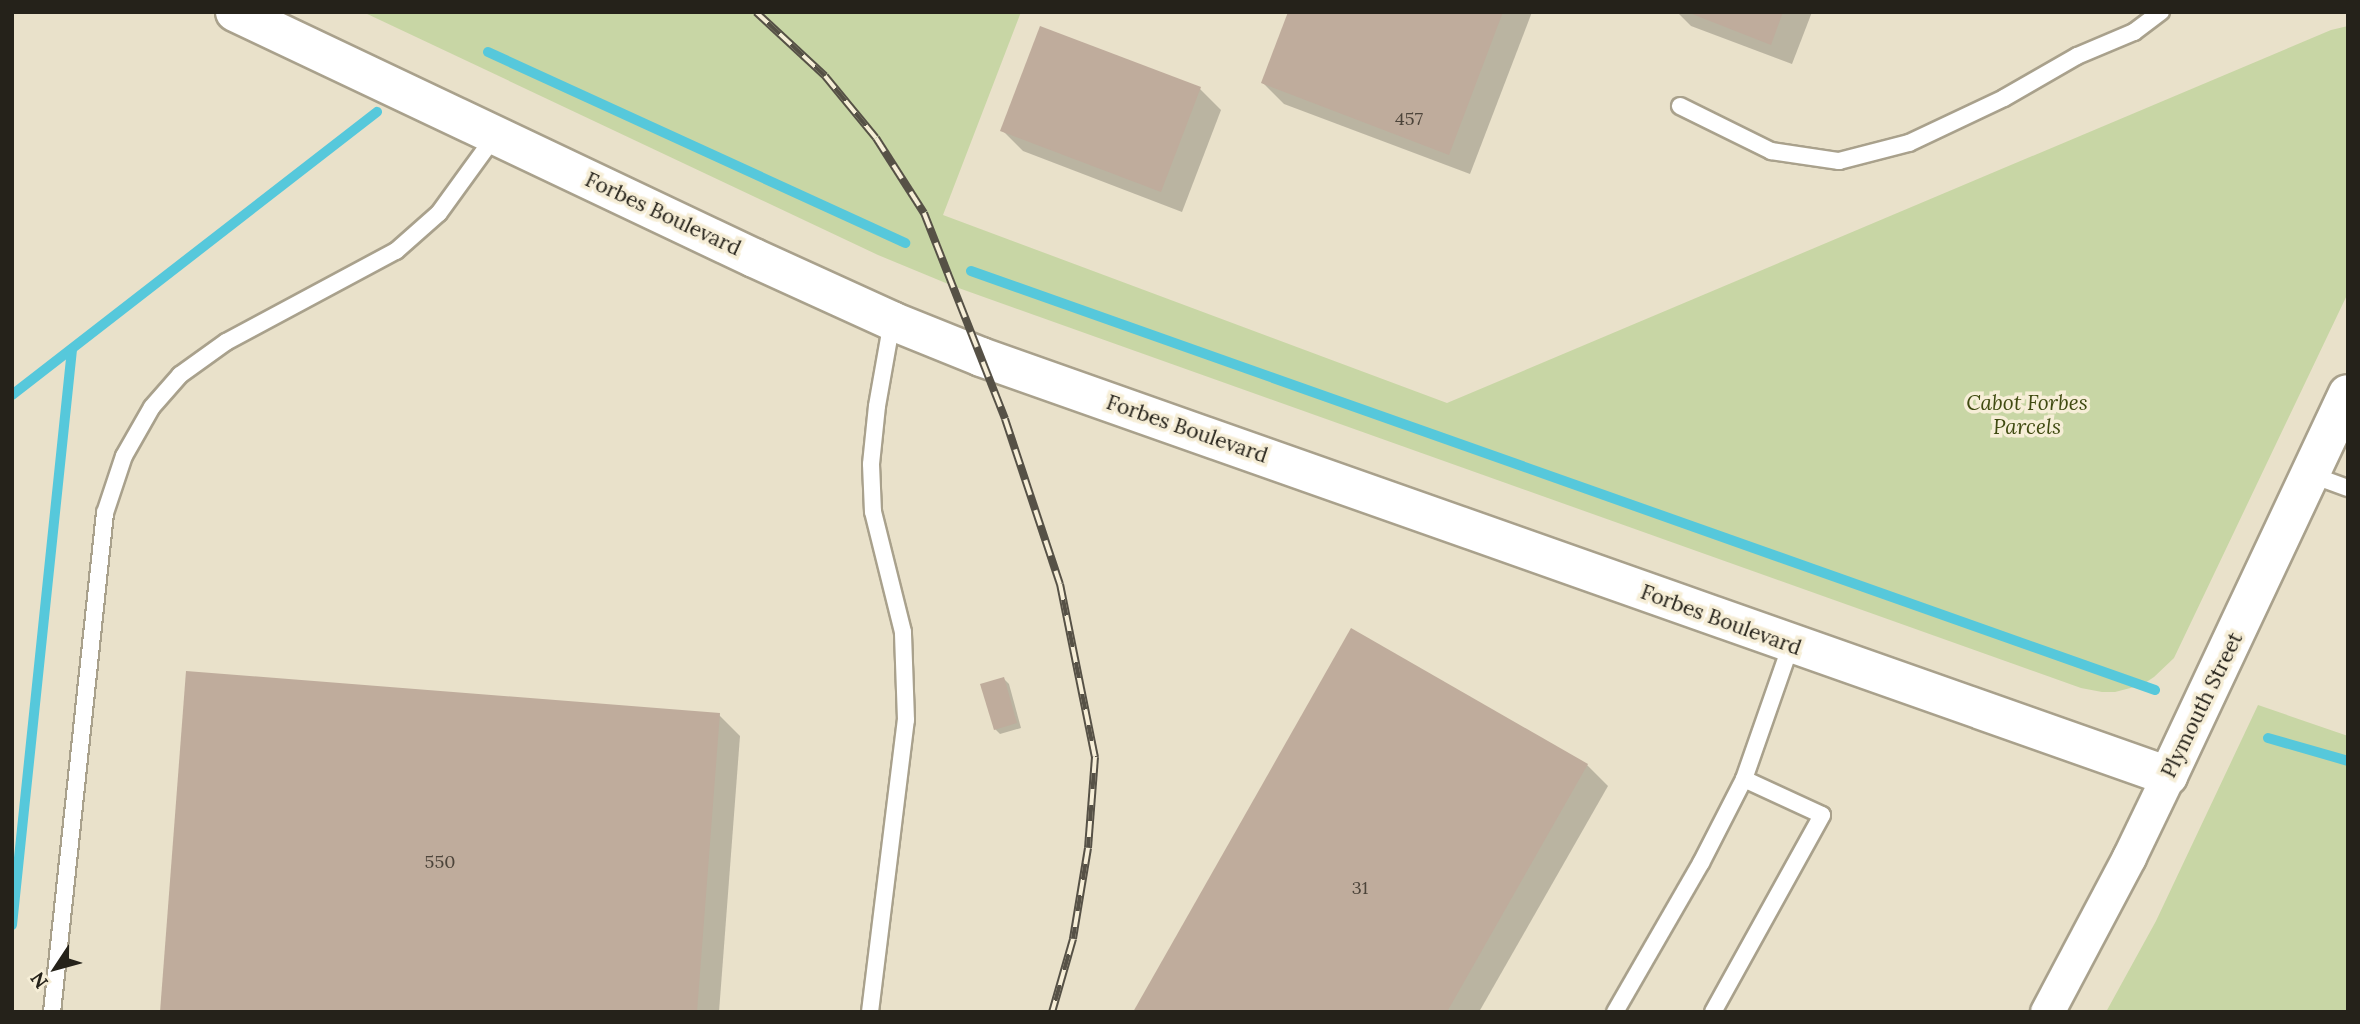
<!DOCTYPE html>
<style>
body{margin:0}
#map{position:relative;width:2360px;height:1024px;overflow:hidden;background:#e9e1ca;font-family:Lora,serif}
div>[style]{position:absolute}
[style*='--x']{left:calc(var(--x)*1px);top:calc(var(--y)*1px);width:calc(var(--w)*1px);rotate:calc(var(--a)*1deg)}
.green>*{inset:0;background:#c8d6a5}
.shadow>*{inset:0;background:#0003}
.stream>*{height:10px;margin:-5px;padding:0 5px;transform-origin:5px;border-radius:5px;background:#56c8db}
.building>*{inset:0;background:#bfac9c}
.roads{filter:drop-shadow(2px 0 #a9a18c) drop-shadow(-2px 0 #a9a18c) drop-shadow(0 2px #a9a18c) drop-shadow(0 -2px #a9a18c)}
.service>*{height:16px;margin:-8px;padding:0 8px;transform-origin:8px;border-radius:8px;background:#fff}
.minor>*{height:33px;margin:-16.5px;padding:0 16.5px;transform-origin:16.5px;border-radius:16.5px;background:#fff}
.tertiary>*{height:38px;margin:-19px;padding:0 19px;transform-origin:19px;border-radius:19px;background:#fff}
.rail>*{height:8px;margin-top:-4px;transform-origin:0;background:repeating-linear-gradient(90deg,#f6eed7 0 16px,#565146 0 32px);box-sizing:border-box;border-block:2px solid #565146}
span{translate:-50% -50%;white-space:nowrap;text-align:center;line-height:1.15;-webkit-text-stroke:7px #f6eed7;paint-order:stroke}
.number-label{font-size:18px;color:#4c443a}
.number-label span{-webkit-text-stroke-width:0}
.street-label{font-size:21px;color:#25221a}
.park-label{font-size:21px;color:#3f4a10;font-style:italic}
.frame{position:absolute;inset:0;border:14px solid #25221a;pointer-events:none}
.north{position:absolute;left:21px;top:933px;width:70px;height:70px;-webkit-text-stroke:5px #f6eed7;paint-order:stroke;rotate:234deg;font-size:19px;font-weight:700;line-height:28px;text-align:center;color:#25221a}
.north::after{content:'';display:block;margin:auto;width:24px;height:32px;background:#25221a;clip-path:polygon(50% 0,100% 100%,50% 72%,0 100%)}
</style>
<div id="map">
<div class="green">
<div style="clip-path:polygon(363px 12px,1021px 12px,943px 215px,1447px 403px,2331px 30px,2348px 26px,2348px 293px,2174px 658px,2154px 677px,2142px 685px,2115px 692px,2102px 692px,2081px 688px,953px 286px,878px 255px)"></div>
<div style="clip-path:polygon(2258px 705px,2348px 736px,2348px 1012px,2106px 1012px,2156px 921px)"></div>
</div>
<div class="shadow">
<div style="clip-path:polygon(1290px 12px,1532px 12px,1470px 174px,1284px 104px,1263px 83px)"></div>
<div style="clip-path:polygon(1677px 12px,1812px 12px,1792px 64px,1691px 26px)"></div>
<div style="clip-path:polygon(1200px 89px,1221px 110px,1182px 212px,1023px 151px,1002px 130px)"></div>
<div style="clip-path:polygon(1004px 679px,1009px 684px,1021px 728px,1000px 734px,995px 729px)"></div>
<div style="clip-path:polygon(719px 715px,740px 736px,719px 1012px,162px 1012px)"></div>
<div style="clip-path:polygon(1587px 765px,1608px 786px,1479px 1012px,1135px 1012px)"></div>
</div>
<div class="stream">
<div style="--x:488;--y:52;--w:459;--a:24.6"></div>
<div style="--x:971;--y:271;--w:1256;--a:19.49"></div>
<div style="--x:12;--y:395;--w:462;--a:-37.8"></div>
<div style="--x:2268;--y:738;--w:83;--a:16"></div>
<div style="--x:12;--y:925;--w:579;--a:-84.05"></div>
</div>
<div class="building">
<div style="clip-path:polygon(1288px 12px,1503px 12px,1449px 155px,1261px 83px)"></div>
<div style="clip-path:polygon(1687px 12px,1783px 12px,1771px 45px)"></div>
<div style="clip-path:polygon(1040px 26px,1201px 87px,1161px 192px,1000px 131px)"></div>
<div style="clip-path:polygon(1351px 628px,1588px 764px,1447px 1012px,1133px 1012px)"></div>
<div style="clip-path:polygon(186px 671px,720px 713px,697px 1012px,160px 1012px)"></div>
<div style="clip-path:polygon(1004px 677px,1017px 723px,994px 730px,980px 684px)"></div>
</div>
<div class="roads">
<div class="service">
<div style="--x:1680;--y:106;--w:102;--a:26.3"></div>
<div style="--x:1771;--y:151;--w:69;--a:8.4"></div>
<div style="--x:1839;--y:161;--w:72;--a:-14.4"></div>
<div style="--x:1909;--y:143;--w:105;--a:-25.3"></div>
<div style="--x:2004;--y:98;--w:84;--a:-29.9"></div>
<div style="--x:2077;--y:56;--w:62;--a:-22.8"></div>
<div style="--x:2134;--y:32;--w:34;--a:-37"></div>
<div style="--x:2312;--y:475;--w:38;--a:20"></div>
<div style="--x:52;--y:1012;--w:502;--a:-83.94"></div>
<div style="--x:105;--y:513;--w:60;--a:-71.6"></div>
<div style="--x:124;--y:456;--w:56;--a:-60.3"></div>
<div style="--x:152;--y:407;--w:43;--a:-48.8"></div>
<div style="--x:180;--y:375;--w:57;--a:-35.7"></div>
<div style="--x:226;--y:342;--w:193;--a:-28.2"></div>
<div style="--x:396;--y:251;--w:57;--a:-41.5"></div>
<div style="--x:439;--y:213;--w:95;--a:-54"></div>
<div style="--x:870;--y:1012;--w:294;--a:-83"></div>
<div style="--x:906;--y:720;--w:88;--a:-92"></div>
<div style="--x:903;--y:632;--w:124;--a:-104"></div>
<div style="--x:873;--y:512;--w:48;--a:-92.4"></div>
<div style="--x:871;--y:464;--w:58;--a:-84.1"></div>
<div style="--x:877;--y:406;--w:86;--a:-80"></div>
<div style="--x:1615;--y:1012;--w:172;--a:-60"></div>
<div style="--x:1701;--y:863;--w:94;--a:-62.9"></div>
<div style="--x:1744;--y:779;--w:142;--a:-70.7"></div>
<div style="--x:1713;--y:1012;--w:225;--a:-61"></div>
<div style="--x:1822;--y:815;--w:86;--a:-155.2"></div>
</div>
<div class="minor">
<div style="--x:2047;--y:1012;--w:175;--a:-62.1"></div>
<div style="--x:2129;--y:857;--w:90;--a:-64.3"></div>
</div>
<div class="tertiary">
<div style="--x:235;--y:12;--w:574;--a:25.36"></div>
<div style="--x:754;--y:258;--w:152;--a:24.5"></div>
<div style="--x:892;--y:321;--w:96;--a:22"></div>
<div style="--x:981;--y:357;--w:1259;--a:19.44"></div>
<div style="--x:2168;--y:776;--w:422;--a:-64.8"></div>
</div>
</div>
<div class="rail">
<div style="--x:756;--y:12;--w:94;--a:42.8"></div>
<div style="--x:825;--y:76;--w:80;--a:50.6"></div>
<div style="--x:876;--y:138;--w:89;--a:57.4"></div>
<div style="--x:924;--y:213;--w:221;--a:68.5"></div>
<div style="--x:1005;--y:419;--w:174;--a:71.6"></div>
<div style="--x:1060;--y:584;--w:177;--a:78.6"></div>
<div style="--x:1095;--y:757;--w:91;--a:94.4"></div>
<div style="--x:1088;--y:848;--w:92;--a:99.4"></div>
<div style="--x:1073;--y:939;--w:76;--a:106"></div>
</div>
<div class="number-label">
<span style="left:1409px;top:119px">457</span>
<span style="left:440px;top:862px">550</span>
<span style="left:1360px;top:888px">31</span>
</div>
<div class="street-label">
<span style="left:663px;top:214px;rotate:25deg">Forbes Boulevard</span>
<span style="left:1187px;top:429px;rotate:19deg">Forbes Boulevard</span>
<span style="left:1721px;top:620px;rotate:20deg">Forbes Boulevard</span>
<span style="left:2202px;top:705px;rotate:-64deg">Plymouth Street</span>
</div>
<div class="park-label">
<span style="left:2027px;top:415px">Cabot Forbes<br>Parcels</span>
</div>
<div class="frame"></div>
<div class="north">N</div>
</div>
